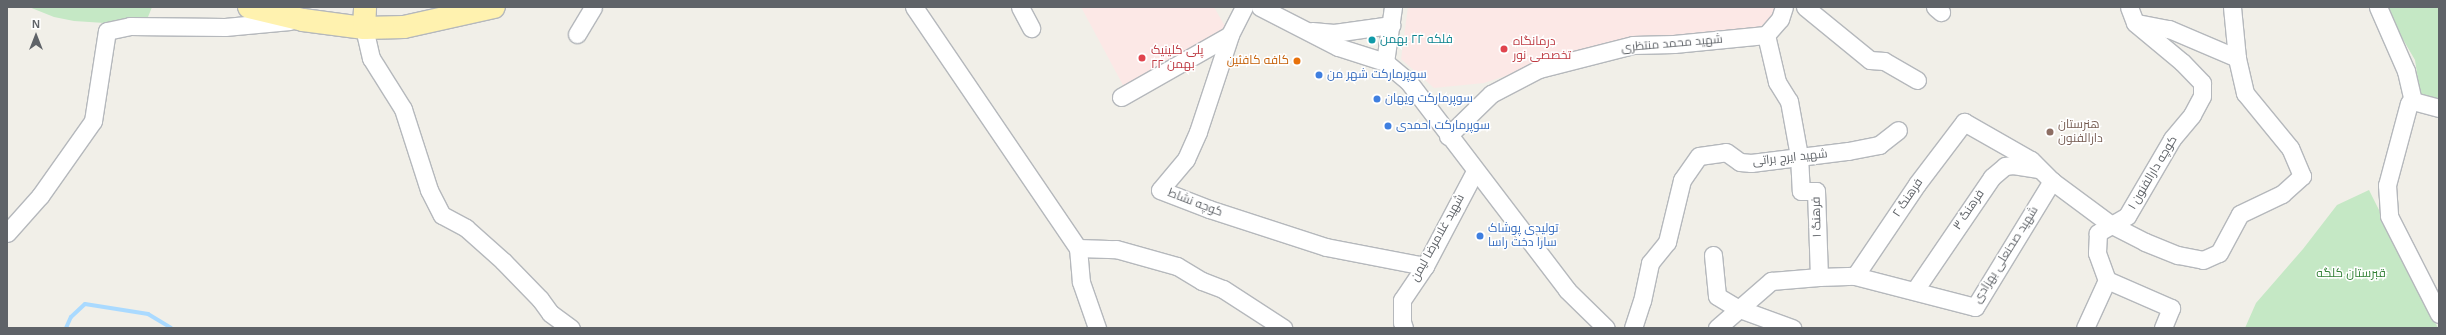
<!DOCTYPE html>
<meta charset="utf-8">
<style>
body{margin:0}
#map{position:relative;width:2446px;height:335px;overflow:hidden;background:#f1efe8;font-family:Helvetica,Cairo,sans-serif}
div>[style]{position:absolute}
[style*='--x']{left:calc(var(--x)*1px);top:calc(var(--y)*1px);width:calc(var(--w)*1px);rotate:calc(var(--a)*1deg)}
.medical>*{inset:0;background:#fce8e6}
.green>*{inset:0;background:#c5e8c5}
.stream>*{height:4px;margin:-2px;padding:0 2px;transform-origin:2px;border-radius:2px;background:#aadaff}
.roads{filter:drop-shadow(1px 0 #b5b8bc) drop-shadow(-1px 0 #b5b8bc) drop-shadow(0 1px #b5b8bc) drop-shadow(0 -1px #b5b8bc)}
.minor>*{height:17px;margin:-8.5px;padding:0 8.5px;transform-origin:8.5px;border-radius:8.5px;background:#fff}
.major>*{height:22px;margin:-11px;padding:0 11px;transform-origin:11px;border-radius:11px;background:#fff2af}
.dots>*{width:11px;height:11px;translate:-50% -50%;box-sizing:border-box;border:2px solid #fff;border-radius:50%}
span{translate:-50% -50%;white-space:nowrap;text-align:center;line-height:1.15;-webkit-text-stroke:3px #fff;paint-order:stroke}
.culture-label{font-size:12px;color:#0d838f}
.left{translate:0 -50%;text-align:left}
.health-label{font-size:12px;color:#be3a42}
.street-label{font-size:12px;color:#5f6368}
.food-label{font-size:12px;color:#c56008}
.right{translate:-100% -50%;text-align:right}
.shop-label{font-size:12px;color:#366cbe}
.education-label{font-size:12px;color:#785e54}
.park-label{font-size:12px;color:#348238}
.frame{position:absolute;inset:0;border:8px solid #5f6368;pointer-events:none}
.north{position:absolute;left:16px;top:16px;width:40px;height:40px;-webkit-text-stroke:3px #fff;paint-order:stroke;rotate:0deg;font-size:11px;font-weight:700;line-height:16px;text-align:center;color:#5f6368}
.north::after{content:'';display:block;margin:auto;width:14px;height:18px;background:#5f6368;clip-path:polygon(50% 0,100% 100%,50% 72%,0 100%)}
</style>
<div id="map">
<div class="medical">
<div style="clip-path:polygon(1081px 7px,1214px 7px,1226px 28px,1124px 87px)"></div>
<div style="clip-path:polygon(1408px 7px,1780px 7px,1765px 29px,1578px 52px,1484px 83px,1434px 88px,1401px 59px)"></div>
</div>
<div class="green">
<div style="clip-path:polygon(29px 7px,152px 7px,146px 22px,120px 24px,74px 21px,54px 17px)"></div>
<div style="clip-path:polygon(2384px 7px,2439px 7px,2439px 104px,2421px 99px,2415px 60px)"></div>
<div style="clip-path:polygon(2369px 190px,2438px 328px,2245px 328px,2256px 303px,2303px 249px,2337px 205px)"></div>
</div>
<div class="stream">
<div style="--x:66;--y:328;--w:12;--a:-66"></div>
<div style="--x:71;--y:317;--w:19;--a:-43"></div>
<div style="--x:85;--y:304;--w:64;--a:9"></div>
<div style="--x:148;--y:314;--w:27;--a:31"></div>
</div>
<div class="roads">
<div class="minor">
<div style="--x:914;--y:7;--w:292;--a:55.8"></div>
<div style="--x:1078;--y:248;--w:34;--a:85"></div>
<div style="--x:1081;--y:282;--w:49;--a:70.8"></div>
<div style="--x:1020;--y:7;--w:24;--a:62"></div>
<div style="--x:1244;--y:7;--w:31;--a:117"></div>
<div style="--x:1230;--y:35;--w:102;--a:108.3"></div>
<div style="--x:1198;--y:132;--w:30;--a:114"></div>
<div style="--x:1186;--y:159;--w:40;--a:130"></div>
<div style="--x:1160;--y:190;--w:53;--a:21.2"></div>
<div style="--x:1209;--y:209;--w:123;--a:18"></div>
<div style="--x:1326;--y:247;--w:101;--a:10.9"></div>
<div style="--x:1260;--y:7;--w:88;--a:27.1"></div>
<div style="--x:1338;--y:47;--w:49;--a:17.7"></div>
<div style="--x:1385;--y:62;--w:30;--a:40"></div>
<div style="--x:1408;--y:81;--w:263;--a:52.7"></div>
<div style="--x:1567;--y:290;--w:54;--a:44.3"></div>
<div style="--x:1805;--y:7;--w:84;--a:39.2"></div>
<div style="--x:1870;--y:60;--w:14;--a:4"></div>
<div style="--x:1884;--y:61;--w:38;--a:30"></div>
<div style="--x:1935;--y:7;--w:8;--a:40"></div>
<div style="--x:2129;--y:7;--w:17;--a:69"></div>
<div style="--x:2135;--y:23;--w:61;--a:39.7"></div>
<div style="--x:2182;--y:62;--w:29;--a:46"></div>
<div style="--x:2202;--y:83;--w:13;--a:90"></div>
<div style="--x:2202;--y:96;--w:21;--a:118"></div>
<div style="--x:2192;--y:115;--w:31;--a:130"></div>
<div style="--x:2172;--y:139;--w:89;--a:120.3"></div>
<div style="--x:2127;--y:216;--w:34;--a:150"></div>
<div style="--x:2098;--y:233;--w:20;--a:93"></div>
<div style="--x:2097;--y:253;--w:29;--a:70"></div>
<div style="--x:2107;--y:280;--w:70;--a:23.6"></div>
<div style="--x:2171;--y:308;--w:22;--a:112"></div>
<div style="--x:2378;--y:7;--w:70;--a:66.4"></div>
<div style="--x:2406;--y:71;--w:31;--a:77"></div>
<div style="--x:2413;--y:101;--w:4;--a:153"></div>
<div style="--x:2409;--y:103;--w:85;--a:105"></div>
<div style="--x:2387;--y:185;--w:31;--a:86"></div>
<div style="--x:2389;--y:216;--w:110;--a:63"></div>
<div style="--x:2137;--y:23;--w:33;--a:11"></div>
<div style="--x:2169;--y:29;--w:74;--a:23.1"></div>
<div style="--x:364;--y:28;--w:31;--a:77"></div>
<div style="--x:371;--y:58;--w:60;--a:57.9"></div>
<div style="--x:403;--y:109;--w:85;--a:72.2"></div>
<div style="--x:429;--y:190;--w:28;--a:63"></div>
<div style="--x:442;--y:215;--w:27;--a:28"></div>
<div style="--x:466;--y:228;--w:50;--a:41.7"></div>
<div style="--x:503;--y:261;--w:53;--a:45.8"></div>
<div style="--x:540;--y:299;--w:17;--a:54"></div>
<div style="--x:550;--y:313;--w:26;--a:36"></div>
<div style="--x:1312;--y:31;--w:22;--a:5"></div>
<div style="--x:1334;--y:33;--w:58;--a:-8"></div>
<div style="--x:577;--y:34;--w:31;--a:-59"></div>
<div style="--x:1766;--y:35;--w:48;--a:76.8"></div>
<div style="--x:1777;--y:82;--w:22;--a:58"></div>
<div style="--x:1789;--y:101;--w:56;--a:79.7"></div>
<div style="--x:1799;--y:156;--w:35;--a:87"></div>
<div style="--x:1801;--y:191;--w:15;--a:0"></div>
<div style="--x:1816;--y:191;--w:86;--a:88"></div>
<div style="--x:1385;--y:62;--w:56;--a:-81.7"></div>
<div style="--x:1121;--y:97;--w:125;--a:-29.6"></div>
<div style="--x:2413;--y:101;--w:27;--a:15"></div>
<div style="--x:1448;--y:136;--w:60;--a:-44.3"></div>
<div style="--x:1491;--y:94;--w:54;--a:-27.5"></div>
<div style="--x:1539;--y:69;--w:97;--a:-14.3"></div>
<div style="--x:1633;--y:45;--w:41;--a:-1.4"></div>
<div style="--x:1674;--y:44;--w:92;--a:-5.6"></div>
<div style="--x:1766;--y:35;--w:21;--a:-49"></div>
<div style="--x:1780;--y:19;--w:13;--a:-72"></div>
<div style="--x:7;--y:233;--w:50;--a:-48.3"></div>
<div style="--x:40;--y:196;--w:92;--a:-54.8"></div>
<div style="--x:93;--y:121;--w:91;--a:-81.2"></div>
<div style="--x:107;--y:31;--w:24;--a:-12"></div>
<div style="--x:130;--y:26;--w:95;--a:0.6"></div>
<div style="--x:225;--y:27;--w:65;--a:-5.3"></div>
<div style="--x:1078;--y:248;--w:38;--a:2"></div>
<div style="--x:1116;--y:249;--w:63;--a:15.6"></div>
<div style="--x:1177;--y:266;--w:29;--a:31"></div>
<div style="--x:1202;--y:281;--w:22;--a:21"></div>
<div style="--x:1223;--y:289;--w:72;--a:33"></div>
<div style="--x:1713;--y:255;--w:41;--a:84.4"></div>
<div style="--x:1717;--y:296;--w:23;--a:31"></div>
<div style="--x:1737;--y:308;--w:59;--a:20"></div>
<div style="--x:1855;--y:276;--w:111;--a:-56"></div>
<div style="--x:1917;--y:184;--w:78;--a:-52.8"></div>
<div style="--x:1964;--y:122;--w:77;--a:29.6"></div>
<div style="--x:2031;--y:160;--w:30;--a:45"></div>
<div style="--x:2052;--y:181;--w:72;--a:36.6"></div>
<div style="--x:2110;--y:224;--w:39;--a:27"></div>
<div style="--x:2145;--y:242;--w:35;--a:22"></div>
<div style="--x:2178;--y:255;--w:25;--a:11"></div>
<div style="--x:2203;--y:260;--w:17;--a:-24"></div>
<div style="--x:2219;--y:253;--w:44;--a:-61.7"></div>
<div style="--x:2240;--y:214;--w:47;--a:-25.5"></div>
<div style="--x:2282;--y:194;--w:27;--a:-42"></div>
<div style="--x:2302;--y:176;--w:30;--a:-113"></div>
<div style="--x:2290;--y:148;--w:71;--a:-129.3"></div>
<div style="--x:2245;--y:93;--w:36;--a:-103"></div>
<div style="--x:2237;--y:58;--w:51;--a:-95.6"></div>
<div style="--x:1915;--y:290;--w:137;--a:-55.7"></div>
<div style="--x:1992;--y:177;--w:17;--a:-40"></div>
<div style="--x:2005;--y:166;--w:8;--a:-7"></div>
<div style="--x:2013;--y:165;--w:26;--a:9"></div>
<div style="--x:1404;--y:328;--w:6;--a:-108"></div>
<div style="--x:1402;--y:322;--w:22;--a:-90"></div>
<div style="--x:1402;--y:300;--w:41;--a:-55.9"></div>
<div style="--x:1425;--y:266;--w:107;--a:-62.2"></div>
<div style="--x:1633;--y:328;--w:28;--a:-72"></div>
<div style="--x:1642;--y:301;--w:39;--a:-78"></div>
<div style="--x:1650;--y:263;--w:27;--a:-51"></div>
<div style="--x:1667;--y:242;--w:64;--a:-76.4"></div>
<div style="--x:1682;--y:180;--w:29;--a:-55"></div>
<div style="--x:1699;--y:156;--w:27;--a:-8"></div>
<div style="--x:1726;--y:152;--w:17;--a:36"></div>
<div style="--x:1740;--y:162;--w:11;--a:5"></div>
<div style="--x:1751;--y:163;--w:98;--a:-7.1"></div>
<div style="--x:1848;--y:151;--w:32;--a:-11"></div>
<div style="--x:1879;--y:145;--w:24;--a:-38"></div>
<div style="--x:1717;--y:328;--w:72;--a:-41"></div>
<div style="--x:1771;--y:281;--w:48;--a:-4.8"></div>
<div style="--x:1819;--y:277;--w:36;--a:-2"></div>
<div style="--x:1855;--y:276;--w:124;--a:14.5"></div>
<div style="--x:1975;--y:307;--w:148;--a:-58.6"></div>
<div style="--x:2085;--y:328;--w:53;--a:-65.4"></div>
</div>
<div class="major">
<div style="--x:249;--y:7;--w:56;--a:13.5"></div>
<div style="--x:303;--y:20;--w:62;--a:7.5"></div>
<div style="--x:364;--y:28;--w:40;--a:-1.4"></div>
<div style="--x:404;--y:27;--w:92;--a:-12.5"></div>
<div style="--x:364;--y:28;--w:21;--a:-87"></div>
</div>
</div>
<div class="dots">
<div style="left:1372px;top:40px;background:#0f9aa8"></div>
<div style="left:1504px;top:49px;background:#e0444e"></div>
<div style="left:1142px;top:58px;background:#e0444e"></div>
<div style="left:1297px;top:61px;background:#e8710a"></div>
<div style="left:1319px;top:75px;background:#3f7fe0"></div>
<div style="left:1377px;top:99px;background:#3f7fe0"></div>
<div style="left:1388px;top:126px;background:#3f7fe0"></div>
<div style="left:2050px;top:132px;background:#8d6e63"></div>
<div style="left:1480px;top:236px;background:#3f7fe0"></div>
</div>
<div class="culture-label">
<span class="left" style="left:1380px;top:40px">فلکه ۲۲ بهمن</span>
</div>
<div class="health-label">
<span class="left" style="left:1513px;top:49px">درمانگاه<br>تخصصی نور</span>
<span class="left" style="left:1151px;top:58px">پلی کلینیک<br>۲۲ بهمن</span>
</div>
<div class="street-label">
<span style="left:1672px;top:44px;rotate:-5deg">شهید محمد منتظری</span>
<span style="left:1790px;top:158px;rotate:-6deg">شهید ایرج براتی</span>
<span style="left:2153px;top:173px;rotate:-59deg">کوچه دارالفنون ۱</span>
<span style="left:1908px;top:198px;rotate:-56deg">فرهنگ ۲</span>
<span style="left:1195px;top:203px;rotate:21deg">کوچه نشاط</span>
<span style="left:1969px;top:210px;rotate:-56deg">فرهنگ ۳</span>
<span style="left:1817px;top:217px;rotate:-92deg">فرهنگ ۱</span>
<span style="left:1438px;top:238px;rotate:-61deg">شهید غلامرضا لیمن</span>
<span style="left:2006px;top:255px;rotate:-58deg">شهید صحنعلی بهزادی</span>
</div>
<div class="food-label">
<span class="right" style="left:1289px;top:61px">کافه کافئین</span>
</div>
<div class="shop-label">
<span class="left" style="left:1327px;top:75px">سوپرمارکت شهر من</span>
<span class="left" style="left:1385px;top:99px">سوپرمارکت ویهان</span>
<span class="left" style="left:1396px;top:126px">سوپرمارکت احمدی</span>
<span class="left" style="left:1488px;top:236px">تولیدی پوشاک<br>سارا دخت راسا</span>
</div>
<div class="education-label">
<span class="left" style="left:2058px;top:132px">هنرستان<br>دارالفنون</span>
</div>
<div class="park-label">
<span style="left:2351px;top:274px">قبرستان کلگه</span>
</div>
<div class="frame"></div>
<div class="north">N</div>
</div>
